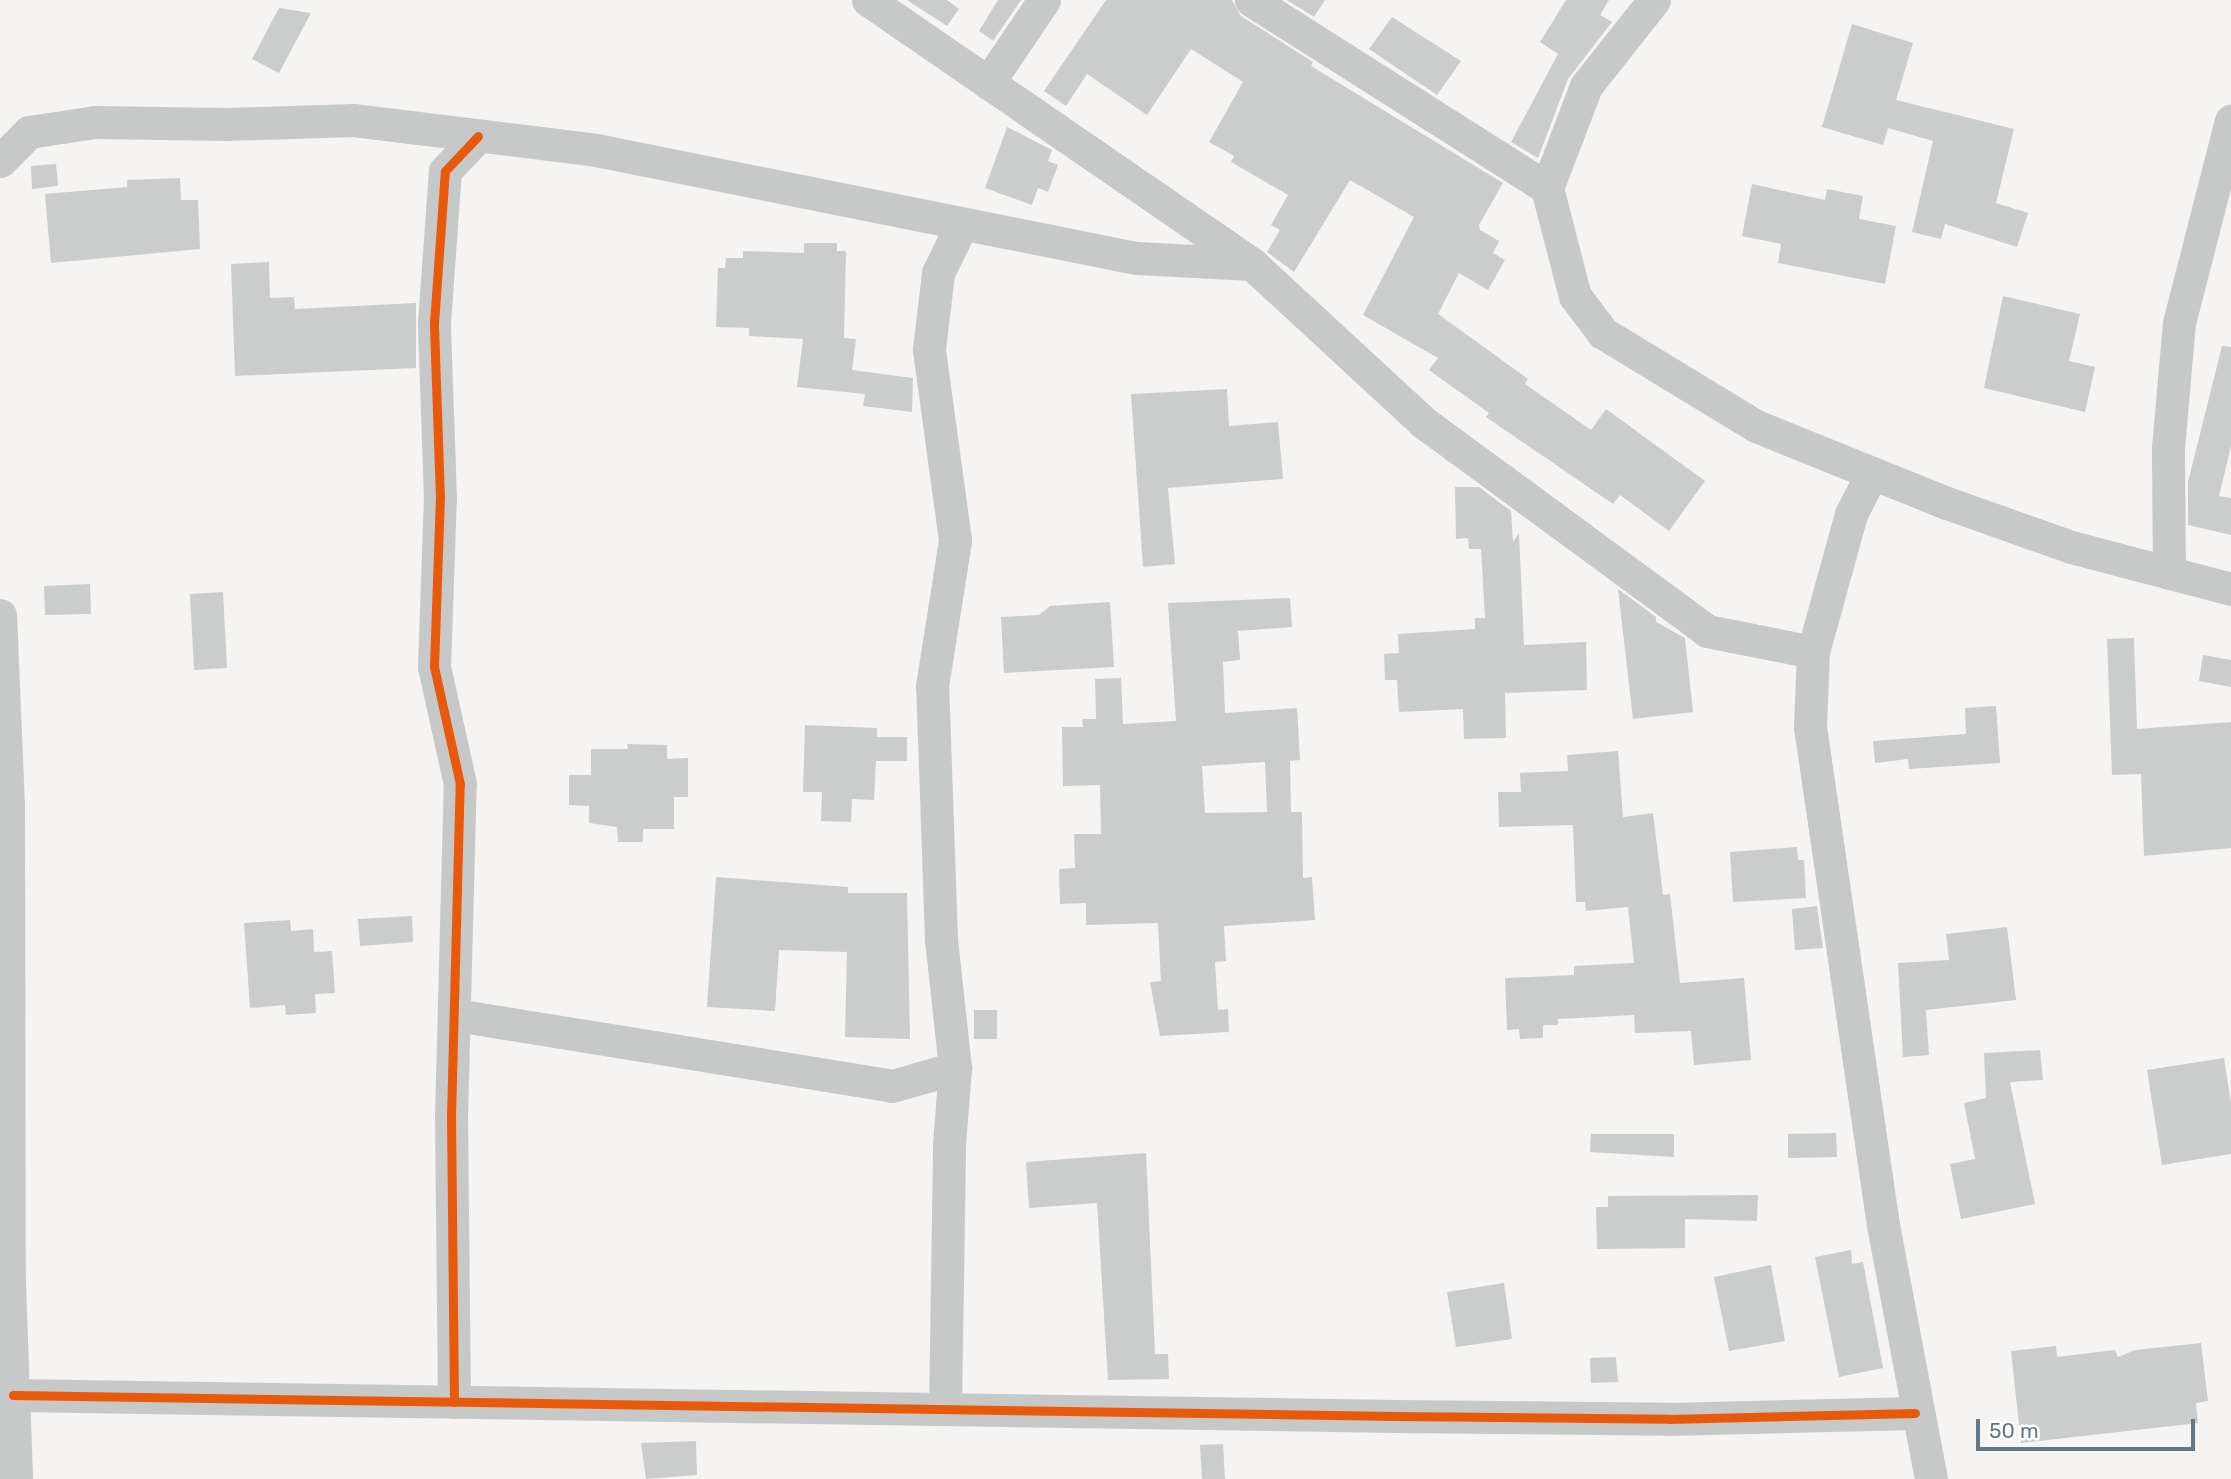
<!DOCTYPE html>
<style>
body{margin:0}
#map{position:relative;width:2231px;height:1479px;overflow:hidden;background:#f5f4f3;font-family:Rubik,sans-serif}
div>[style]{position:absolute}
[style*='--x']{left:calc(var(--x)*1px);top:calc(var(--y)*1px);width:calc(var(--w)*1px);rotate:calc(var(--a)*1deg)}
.building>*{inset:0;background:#cbcccc}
.minor>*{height:33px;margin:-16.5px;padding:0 16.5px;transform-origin:16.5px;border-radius:16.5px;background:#c7c8c8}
.cycleway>*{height:9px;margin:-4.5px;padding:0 4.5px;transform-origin:4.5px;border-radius:4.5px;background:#e8590c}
span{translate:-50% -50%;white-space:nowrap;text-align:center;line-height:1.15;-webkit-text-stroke:7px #fff;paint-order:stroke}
.scale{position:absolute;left:1976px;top:1419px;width:219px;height:32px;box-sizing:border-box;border:4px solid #667882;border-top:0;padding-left:9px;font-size:21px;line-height:24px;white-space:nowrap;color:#667882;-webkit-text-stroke:5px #fff;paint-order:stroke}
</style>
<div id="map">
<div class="building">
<div style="clip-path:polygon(907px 0,947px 0,959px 9px,947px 26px)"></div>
<div style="clip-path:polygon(998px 0,1021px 0,993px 41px,979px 31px)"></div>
<div style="clip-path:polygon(1106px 0,1232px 0,1241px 16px,1313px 62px,1311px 66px,1503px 183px,1479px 225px,1480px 230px,1499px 241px,1493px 253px,1505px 260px,1488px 290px,1459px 273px,1438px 314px,1528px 379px,1525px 384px,1591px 430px,1606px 409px,1705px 481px,1669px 531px,1620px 495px,1613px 504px,1486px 417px,1489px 413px,1429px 370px,1438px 358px,1363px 315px,1414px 217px,1350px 180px,1294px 272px,1267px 252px,1280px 230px,1271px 225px,1288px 195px,1231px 162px,1234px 156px,1209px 142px,1243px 82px,1191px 49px,1147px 115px,1087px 74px,1066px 106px,1044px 91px)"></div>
<div style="clip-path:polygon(1287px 0,1325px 0,1314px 17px)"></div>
<div style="clip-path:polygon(1566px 0,1609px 0,1600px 15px,1612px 22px,1568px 79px,1538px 158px,1511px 142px,1558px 54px,1540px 42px)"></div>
<div style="clip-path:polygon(279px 8px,311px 13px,279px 73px,252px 59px)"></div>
<div style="clip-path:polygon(1392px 17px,1461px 61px,1437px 95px,1369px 49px)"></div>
<div style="clip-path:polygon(1852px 24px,1913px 43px,1896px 100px,2014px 129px,1996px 203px,2028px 213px,2017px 247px,1945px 224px,1941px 239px,1912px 232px,1933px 141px,1888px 128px,1883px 145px,1822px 127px)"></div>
<div style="clip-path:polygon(1007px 127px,1052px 150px,1048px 161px,1058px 165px,1048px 192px,1038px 188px,1032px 205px,985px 188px)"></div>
<div style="clip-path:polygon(56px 164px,58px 186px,32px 189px,31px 166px)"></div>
<div style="clip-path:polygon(180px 178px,181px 200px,198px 200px,200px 249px,51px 263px,45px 194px,127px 187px,127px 180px)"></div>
<div style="clip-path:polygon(1752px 184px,1825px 200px,1827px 189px,1863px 196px,1859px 219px,1896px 226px,1885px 284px,1778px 263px,1781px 244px,1742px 236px)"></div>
<div style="clip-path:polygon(804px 243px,837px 243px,837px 251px,846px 251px,844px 338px,856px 339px,852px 370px,913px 378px,912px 412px,863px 406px,865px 394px,797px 387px,803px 339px,749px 336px,749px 328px,716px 327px,718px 268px,725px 268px,726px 258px,743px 258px,743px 251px,804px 253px)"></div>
<div style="clip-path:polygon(269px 262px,270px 298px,294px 297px,295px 309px,416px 303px,416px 368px,235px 376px,231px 264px)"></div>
<div style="clip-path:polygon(2003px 296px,2080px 314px,2069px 361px,2095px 367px,2085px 412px,1984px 388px)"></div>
<div style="clip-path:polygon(2222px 346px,2231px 347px,2231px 446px,2219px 496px,2231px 498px,2231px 535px,2188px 525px,2188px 482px)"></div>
<div style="clip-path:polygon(1227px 389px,1229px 426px,1278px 422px,1283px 479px,1168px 488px,1175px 564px,1143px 567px,1131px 394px)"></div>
<div style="clip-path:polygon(1455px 487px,1479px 487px,1511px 511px,1513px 542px,1519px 533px,1524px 645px,1586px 642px,1587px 690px,1505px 693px,1506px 738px,1464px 739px,1463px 709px,1399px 712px,1397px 680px,1385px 680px,1384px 654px,1399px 653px,1398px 634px,1475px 629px,1475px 618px,1485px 618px,1481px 549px,1469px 549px,1468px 538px,1456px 539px)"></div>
<div style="clip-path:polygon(90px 584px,91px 614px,45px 615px,44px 586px)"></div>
<div style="clip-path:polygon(1618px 589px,1656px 617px,1656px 622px,1685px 638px,1693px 712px,1633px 719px)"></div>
<div style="clip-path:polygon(223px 592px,227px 668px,194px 670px,190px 594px)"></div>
<div style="clip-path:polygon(evenodd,1290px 598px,1292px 627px,1238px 631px,1240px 660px,1223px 662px,1225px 713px,1297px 708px,1300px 760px,1290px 761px,1291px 812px,1302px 812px,1303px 878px,1312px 877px,1315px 920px,1224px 926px,1226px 961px,1215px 962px,1218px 1010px,1228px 1009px,1229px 1032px,1160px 1036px,1150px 982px,1161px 981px,1158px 923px,1086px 925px,1086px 903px,1060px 904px,1059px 869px,1075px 868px,1074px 834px,1101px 834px,1100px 785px,1063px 786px,1062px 727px,1083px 727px,1082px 719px,1096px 719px,1095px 679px,1121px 678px,1123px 724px,1176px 721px,1168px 603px,1290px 598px,1265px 762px,1267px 812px,1205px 813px,1202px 766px,1265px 762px)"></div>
<div style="clip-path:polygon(1110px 602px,1114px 667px,1004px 673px,1001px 617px,1039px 615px,1050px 606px)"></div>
<div style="clip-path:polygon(2134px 638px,2137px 729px,2231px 722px,2231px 848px,2144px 856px,2141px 774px,2112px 775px,2107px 639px)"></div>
<div style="clip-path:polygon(2203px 655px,2231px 660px,2231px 687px,2199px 681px)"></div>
<div style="clip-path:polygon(1996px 706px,2000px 763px,1909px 769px,1908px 759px,1875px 763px,1873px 741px,1966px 734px,1965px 708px)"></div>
<div style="clip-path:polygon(805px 725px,877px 728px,877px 737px,907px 737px,907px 761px,876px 761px,874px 800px,852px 799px,851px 822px,821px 821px,822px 792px,803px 792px)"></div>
<div style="clip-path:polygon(627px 744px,667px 745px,667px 759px,688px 758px,688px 797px,674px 797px,674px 829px,643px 829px,643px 842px,618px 842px,617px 827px,589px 823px,589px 806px,569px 805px,569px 775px,591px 775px,591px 749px,628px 749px)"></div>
<div style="clip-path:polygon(1618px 751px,1623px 817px,1653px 813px,1663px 895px,1670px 894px,1680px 983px,1744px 978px,1751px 1060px,1694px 1065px,1691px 1031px,1635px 1033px,1634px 1015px,1558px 1019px,1558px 1025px,1543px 1025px,1543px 1038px,1520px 1039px,1519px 1029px,1507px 1030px,1505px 978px,1574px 975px,1574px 966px,1634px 963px,1628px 907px,1586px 911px,1585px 902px,1576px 902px,1573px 825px,1499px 827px,1498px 792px,1521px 792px,1520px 773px,1568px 771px,1567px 755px)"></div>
<div style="clip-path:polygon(1797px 847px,1798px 860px,1804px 860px,1806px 898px,1733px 902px,1730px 852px)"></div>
<div style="clip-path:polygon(716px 877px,848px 887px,848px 893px,907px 893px,910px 1039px,845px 1037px,847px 952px,779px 950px,775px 1011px,707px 1007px)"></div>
<div style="clip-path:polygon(1817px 906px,1823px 948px,1795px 950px,1792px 909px)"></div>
<div style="clip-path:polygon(412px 916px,413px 942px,360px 946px,358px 919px)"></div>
<div style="clip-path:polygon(290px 920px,291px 931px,313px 929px,314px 952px,332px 951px,335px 993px,315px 994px,316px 1013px,286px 1015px,285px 1005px,250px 1008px,244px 923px)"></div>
<div style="clip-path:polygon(2007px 927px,2016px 1000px,1926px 1010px,1929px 1055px,1903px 1057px,1898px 963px,1949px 960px,1946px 934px)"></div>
<div style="clip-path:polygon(974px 1010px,997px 1010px,997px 1039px,974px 1039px)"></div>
<div style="clip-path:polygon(2040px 1050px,2043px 1080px,2010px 1082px,2035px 1204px,1961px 1219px,1950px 1164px,1975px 1159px,1964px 1103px,1986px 1098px,1984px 1053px)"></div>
<div style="clip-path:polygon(2224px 1058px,2231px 1103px,2231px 1154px,2162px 1165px,2147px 1070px)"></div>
<div style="clip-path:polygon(1836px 1133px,1837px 1157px,1788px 1158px,1788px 1134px)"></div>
<div style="clip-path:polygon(1591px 1134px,1674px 1134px,1674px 1157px,1590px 1152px)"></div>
<div style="clip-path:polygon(1146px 1153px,1155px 1354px,1168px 1354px,1169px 1379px,1108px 1380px,1097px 1203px,1029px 1208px,1026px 1162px)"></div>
<div style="clip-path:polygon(1758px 1195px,1757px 1221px,1685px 1219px,1685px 1248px,1597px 1249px,1596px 1207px,1608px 1207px,1608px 1196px)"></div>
<div style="clip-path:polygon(1851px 1250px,1852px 1264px,1863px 1262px,1883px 1368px,1839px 1377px,1815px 1257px)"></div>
<div style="clip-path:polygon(1771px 1265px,1785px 1341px,1729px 1351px,1714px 1277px)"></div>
<div style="clip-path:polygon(1504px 1283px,1512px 1339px,1456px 1347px,1447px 1292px)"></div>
<div style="clip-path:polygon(2201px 1343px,2208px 1401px,2196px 1403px,2198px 1423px,2021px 1443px,2011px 1351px,2056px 1346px,2057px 1357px,2115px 1350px,2118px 1357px,2135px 1350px)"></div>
<div style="clip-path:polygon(1616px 1357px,1618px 1382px,1591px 1383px,1590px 1358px)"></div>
<div style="clip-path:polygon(696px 1441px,697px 1475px,646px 1479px,641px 1443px)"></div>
<div style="clip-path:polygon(1223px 1444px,1225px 1479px,1202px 1479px,1200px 1445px)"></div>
</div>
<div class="minor">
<div style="--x:868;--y:0;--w:466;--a:34.5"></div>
<div style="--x:1252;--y:264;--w:233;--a:42.7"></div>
<div style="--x:1423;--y:422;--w:353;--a:36.3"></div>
<div style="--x:1707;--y:631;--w:108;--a:11.2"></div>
<div style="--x:1251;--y:0;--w:351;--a:32.4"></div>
<div style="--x:1654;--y:0;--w:110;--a:128.3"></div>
<div style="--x:1586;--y:86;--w:109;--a:110.9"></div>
<div style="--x:1547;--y:188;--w:112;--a:75.5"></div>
<div style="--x:1575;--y:296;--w:46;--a:52.9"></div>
<div style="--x:1603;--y:333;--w:179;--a:31.3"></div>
<div style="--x:1756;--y:426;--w:206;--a:22"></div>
<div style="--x:1947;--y:503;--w:132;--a:19.5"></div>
<div style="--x:2071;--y:547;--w:165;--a:14.7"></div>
<div style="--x:988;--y:83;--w:100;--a:-56"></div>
<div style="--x:0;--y:161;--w:41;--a:-45"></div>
<div style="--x:29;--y:132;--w:67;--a:-8.6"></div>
<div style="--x:95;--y:122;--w:131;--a:0.9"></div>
<div style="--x:226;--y:124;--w:127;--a:-1.8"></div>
<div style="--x:353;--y:120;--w:245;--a:7"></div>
<div style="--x:596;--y:150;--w:551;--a:11.31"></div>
<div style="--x:1136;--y:258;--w:116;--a:3"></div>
<div style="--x:1872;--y:473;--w:46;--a:117.1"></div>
<div style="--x:1851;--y:514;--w:143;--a:105.4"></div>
<div style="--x:1813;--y:652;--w:75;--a:92.3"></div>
<div style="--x:1810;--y:727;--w:503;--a:81.66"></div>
<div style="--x:1883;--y:1225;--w:258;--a:79.3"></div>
<div style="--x:2169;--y:573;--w:125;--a:-90.5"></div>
<div style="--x:2168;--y:448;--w:125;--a:-85"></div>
<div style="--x:2179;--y:323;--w:209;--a:-75.6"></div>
<div style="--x:0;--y:615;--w:190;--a:87.6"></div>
<div style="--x:8;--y:805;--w:479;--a:89.9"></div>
<div style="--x:9;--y:1284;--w:195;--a:87.9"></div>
<div style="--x:456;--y:1015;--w:442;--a:9.2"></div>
<div style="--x:892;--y:1086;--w:66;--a:-15.9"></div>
<div style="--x:13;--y:1395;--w:1382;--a:0.87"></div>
<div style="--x:1395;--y:1416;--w:274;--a:0.6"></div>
<div style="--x:1669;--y:1419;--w:246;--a:-1.4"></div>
<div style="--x:454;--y:1402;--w:285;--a:-90.6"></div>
<div style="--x:451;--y:1117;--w:333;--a:-88.5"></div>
<div style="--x:460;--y:784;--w:120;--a:-102.5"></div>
<div style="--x:434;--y:667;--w:169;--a:-88"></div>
<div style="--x:440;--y:498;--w:175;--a:-92"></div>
<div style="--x:434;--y:323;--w:152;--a:-85.9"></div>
<div style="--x:445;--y:171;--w:48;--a:-46.7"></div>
<div style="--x:945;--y:1408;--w:264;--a:-89.1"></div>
<div style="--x:949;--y:1144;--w:76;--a:-85.5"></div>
<div style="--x:955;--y:1068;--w:130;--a:-96.2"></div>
<div style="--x:941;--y:939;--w:253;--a:-92"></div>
<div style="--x:932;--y:686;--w:148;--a:-81"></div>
<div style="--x:955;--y:540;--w:193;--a:-97.8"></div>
<div style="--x:929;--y:349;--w:77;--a:-83.2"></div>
<div style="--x:938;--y:273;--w:55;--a:-63.9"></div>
</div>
<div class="cycleway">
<div style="--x:13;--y:1395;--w:1382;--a:0.87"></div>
<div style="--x:1395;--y:1416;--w:274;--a:0.6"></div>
<div style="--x:1669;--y:1419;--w:246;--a:-1.4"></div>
<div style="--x:454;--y:1402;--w:285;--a:-90.6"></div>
<div style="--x:451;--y:1117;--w:333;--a:-88.5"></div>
<div style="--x:460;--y:784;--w:120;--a:-102.5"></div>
<div style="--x:434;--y:667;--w:169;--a:-88"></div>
<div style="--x:440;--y:498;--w:175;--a:-92"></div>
<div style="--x:434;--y:323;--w:152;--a:-85.9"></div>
<div style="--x:445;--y:171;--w:48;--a:-46.7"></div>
</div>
<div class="scale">50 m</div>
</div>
